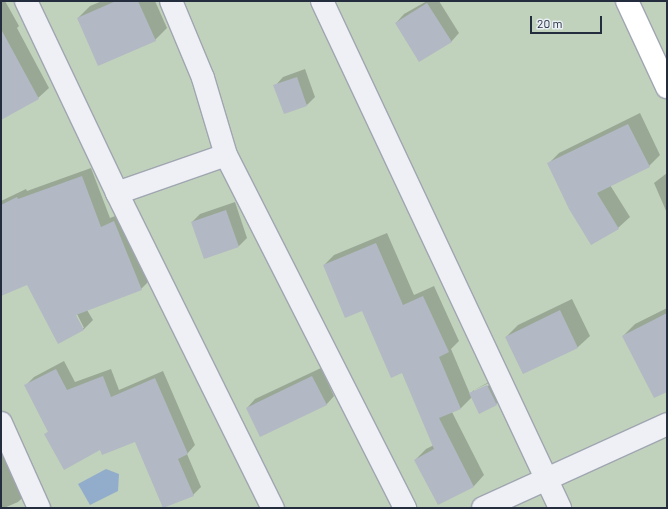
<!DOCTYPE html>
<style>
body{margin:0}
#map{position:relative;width:668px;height:509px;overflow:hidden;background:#dbdfe7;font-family:Barlow,sans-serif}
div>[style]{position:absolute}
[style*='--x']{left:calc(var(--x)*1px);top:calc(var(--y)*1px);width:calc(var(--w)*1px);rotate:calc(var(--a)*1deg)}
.green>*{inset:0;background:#c0d2bb}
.water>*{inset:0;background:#92accb}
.shadow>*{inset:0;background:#0003}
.building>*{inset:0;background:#b2b8c4}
.roads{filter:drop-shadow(1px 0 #a0a6b1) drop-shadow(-1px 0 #a0a6b1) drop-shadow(0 1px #a0a6b1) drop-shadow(0 -1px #a0a6b1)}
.street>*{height:22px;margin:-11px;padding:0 11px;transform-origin:11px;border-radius:11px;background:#eef0f5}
.highway>*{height:22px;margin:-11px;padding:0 11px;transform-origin:11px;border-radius:11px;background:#fff}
span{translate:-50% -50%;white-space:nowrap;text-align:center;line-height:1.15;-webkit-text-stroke:3px #eaeef5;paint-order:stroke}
.frame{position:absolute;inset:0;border:2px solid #242d3e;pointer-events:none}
.scale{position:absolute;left:530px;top:16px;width:72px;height:18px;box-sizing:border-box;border:2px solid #242d3e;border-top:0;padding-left:5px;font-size:12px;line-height:14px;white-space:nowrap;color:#242d3e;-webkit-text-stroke:3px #eaeef5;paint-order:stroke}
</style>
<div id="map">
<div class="green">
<div style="clip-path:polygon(1px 1px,667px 1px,667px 508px,1px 508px)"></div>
</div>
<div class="water">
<div style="clip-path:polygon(106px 469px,119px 474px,118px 491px,90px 505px,78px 484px)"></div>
</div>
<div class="shadow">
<div style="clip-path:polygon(1px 1px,5px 1px,19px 26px,17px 28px,49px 88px,38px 98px,1px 119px)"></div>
<div style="clip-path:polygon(102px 1px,155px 1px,167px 28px,155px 40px,78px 18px,90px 6px)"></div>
<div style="clip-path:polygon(427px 1px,439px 1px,459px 33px,451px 42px,396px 23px,404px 14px)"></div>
<div style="clip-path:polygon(305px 69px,315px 97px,307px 105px,275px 86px,283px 77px)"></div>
<div style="clip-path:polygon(640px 113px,660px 155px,649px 166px,610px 185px,630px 217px,618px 228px,592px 244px,548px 164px,559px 153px)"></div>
<div style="clip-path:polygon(evenodd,91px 168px,110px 218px,123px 213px,150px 280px,141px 289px,87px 310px,93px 320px,84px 329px,59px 343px,27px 283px,1px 271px,1px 201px,26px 189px,27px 191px,91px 168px,75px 310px,84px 328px,82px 328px,73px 311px,75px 310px)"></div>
<div style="clip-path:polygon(667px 173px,667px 213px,654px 183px)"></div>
<div style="clip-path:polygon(235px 202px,247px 238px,239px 246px,192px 222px,200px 214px)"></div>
<div style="clip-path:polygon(387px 233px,414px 295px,434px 286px,459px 341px,451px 349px,470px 394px,474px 390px,474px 392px,492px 384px,491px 382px,474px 390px,491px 381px,500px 400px,496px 404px,472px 397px,461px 408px,452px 412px,484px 475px,474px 486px,438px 504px,415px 460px,426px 449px,434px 445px,402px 372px,362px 310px,324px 265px,334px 255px)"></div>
<div style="clip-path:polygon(572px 299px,590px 336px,578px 347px,523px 373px,506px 337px,518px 325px)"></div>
<div style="clip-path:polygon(667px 308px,667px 391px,623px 336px,635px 324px)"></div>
<div style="clip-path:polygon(64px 361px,75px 382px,111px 369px,119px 390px,163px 371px,195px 445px,187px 454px,201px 487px,193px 495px,135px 441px,101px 448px,45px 435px,49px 431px,26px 385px,34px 377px)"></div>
<div style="clip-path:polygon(321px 368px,334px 396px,326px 405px,247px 408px,255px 399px)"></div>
<div style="clip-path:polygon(1px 419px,30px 491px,18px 502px,4px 508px,1px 508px)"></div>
</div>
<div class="building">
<div style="clip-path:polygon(116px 1px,138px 1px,156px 41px,98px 66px,77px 18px)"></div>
<div style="clip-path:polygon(427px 3px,452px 42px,419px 62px,395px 23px)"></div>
<div style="clip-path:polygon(1px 29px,39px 99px,1px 120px)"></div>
<div style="clip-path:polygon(297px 77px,307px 106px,284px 114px,273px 85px)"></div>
<div style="clip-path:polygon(628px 124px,650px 167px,597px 193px,619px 229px,591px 245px,569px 209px,547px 163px)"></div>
<div style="clip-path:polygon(82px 176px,101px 227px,114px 221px,142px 290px,76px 315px,84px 330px,58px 344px,27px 285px,1px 296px,1px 205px,17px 197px,18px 199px)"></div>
<div style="clip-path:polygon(226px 210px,239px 247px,204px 259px,191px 222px)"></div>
<div style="clip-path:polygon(376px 243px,403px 305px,423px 296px,449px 352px,439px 357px,461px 409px,439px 418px,474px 487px,438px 505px,414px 460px,434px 449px,402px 373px,391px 378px,362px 311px,345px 318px,323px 265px)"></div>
<div style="clip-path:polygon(560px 310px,578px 348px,523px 374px,505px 337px)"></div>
<div style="clip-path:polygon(667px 313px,667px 392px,654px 398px,622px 336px)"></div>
<div style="clip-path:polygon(56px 369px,67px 390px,103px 376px,111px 397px,155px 378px,188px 454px,178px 459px,194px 496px,163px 508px,135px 442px,102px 455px,100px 450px,64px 470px,44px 434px,48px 432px,24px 385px)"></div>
<div style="clip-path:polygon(312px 376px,327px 405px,260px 437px,246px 408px)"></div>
<div style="clip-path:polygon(487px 385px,497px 405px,479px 414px,469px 393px)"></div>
</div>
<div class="roads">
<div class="street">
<div style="--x:26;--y:1;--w:212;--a:64.6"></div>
<div style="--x:117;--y:193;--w:352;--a:63.7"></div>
<div style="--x:171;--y:1;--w:83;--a:67.4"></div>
<div style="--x:203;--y:78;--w:80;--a:73.4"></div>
<div style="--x:322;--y:1;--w:560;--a:64.85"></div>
<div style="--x:117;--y:193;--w:115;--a:-19.2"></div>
<div style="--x:226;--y:155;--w:396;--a:63.1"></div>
<div style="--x:1;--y:423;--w:93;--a:65.9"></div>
<div style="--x:483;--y:508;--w:202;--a:-24.5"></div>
</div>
<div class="highway">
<div style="--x:627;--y:1;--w:95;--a:65.1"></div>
</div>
</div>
<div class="frame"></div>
<div class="scale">20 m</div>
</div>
